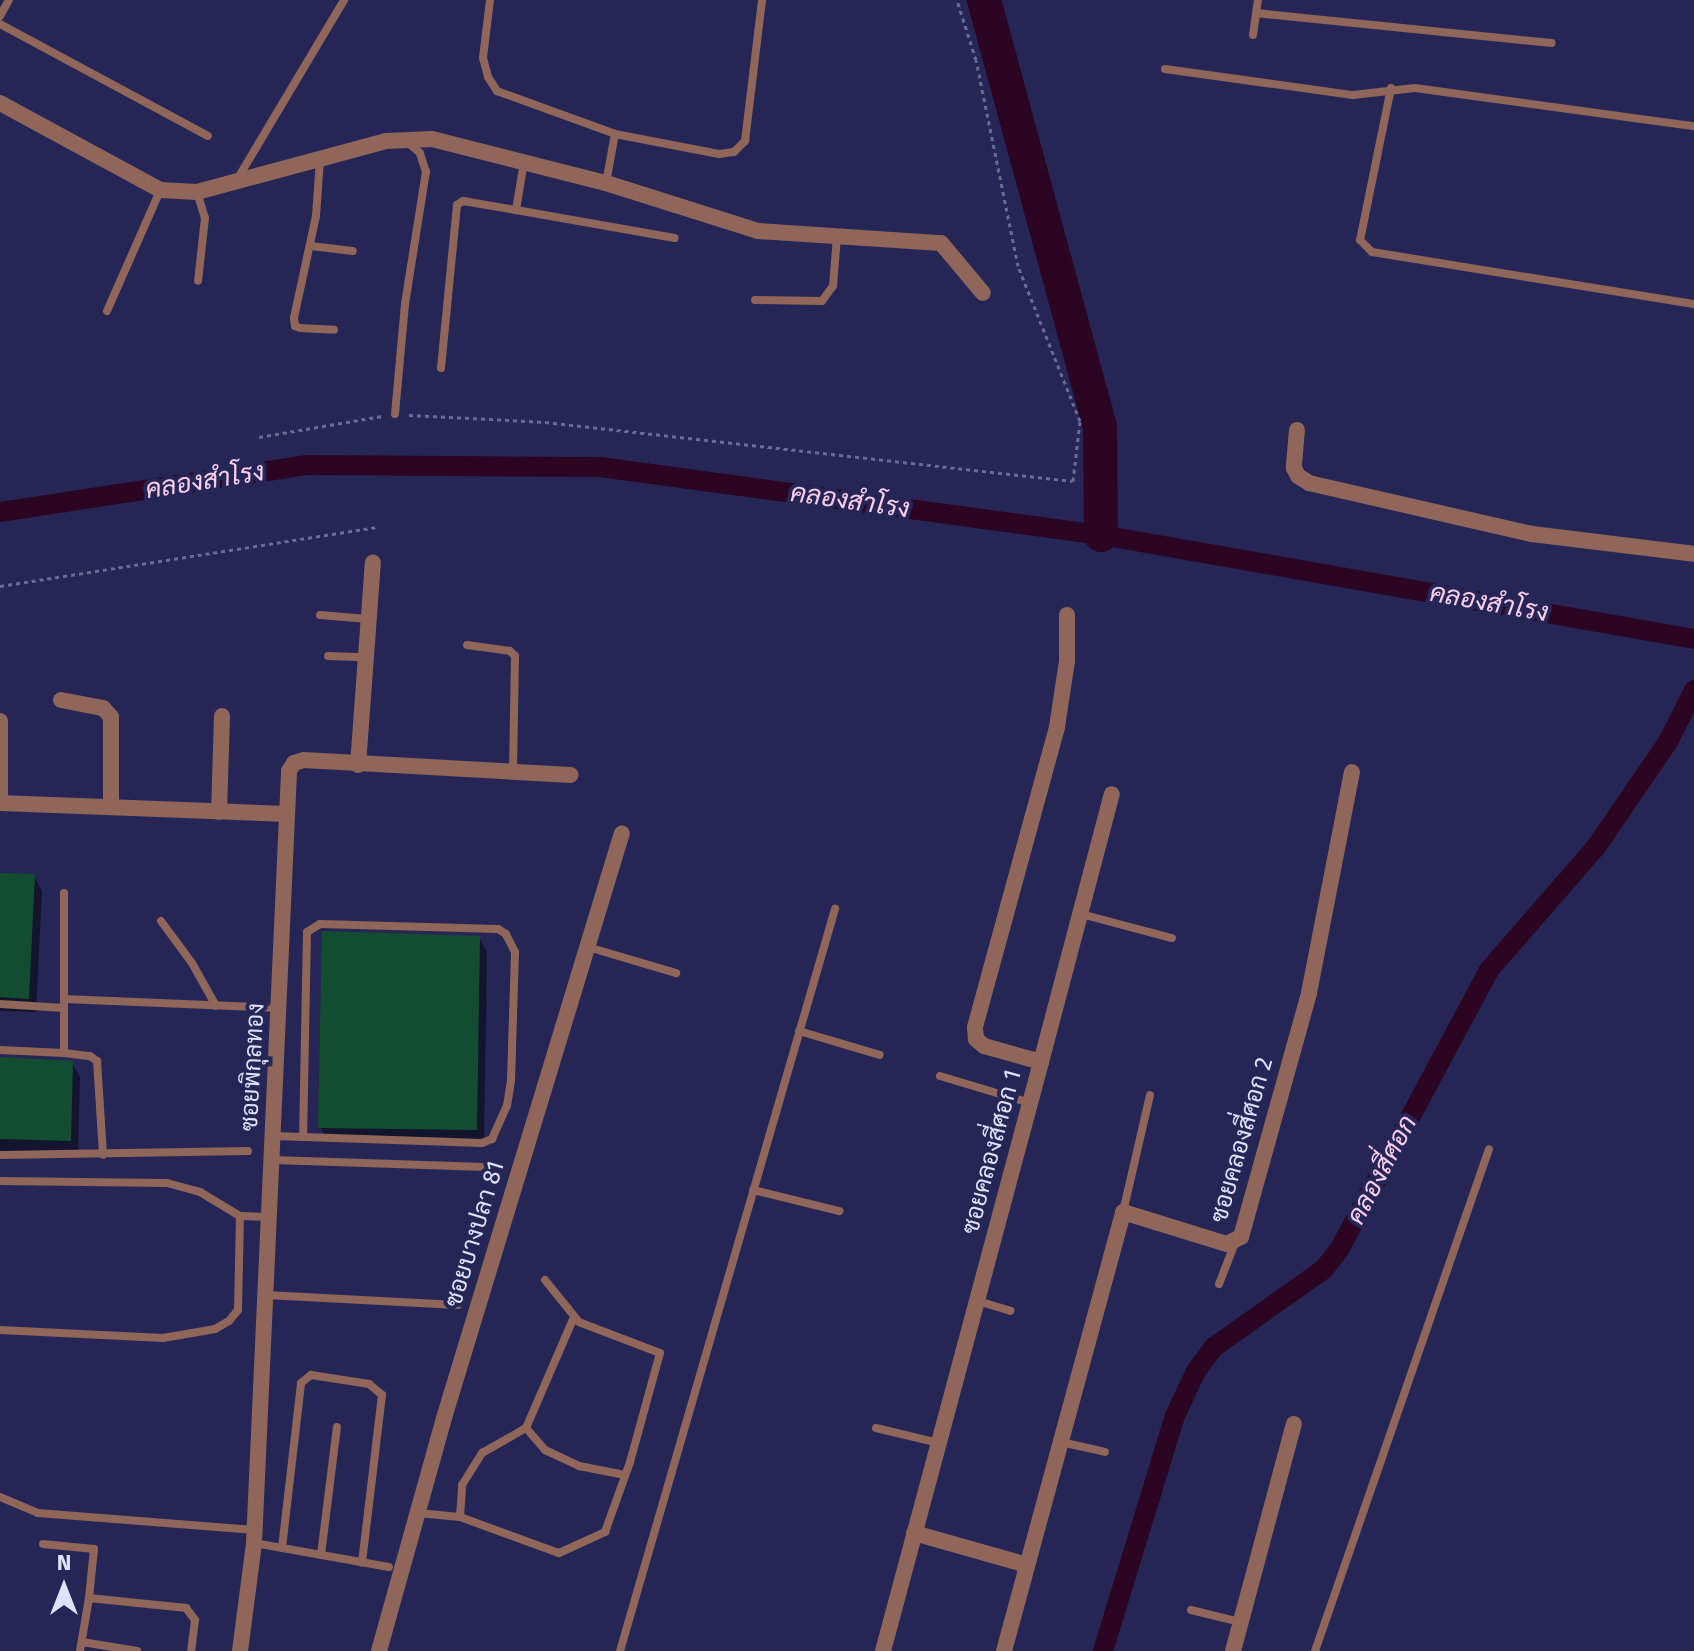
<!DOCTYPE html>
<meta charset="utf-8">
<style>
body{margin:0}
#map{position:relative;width:1694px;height:1651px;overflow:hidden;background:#252655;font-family:"Fira Sans",Sarabun,sans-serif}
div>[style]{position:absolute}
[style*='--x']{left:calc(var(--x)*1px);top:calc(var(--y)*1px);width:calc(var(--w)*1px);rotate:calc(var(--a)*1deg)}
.shadow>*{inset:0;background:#0007}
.canal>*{height:20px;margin:-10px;padding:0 10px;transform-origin:10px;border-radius:10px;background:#2b0522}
.river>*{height:34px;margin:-17px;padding:0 17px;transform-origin:17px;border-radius:17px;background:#2b0522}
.building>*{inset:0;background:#124d32}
.path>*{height:3px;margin-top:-1.5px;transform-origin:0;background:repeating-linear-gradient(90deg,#696c92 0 4px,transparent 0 8px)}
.lane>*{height:8px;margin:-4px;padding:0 4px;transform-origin:4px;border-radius:4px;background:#8f6659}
.street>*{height:16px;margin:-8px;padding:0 8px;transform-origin:8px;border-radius:8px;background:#8f6659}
span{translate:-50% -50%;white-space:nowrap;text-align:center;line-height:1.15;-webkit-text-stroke:8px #252655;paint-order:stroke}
.street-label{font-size:24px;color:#dee2fa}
.water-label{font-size:26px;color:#fbceec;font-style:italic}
.north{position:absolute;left:24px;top:1547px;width:80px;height:80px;-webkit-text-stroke:6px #252655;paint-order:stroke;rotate:0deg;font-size:22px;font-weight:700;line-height:32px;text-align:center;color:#dee2fa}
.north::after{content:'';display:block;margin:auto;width:28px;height:36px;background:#dee2fa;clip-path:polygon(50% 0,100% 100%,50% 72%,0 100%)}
</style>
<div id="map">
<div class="shadow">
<div style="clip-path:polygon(0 875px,34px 876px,42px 891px,36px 1012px,0 1011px)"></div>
<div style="clip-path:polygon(479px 937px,487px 952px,484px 1144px,328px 1141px,320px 1127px)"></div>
<div style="clip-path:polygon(0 1061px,72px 1063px,80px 1077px,78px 1154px,0 1152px)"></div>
</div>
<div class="canal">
<div style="--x:0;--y:512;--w:311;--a:-8.7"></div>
<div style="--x:307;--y:465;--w:293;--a:0.4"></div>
<div style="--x:600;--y:467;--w:506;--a:7.73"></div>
<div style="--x:1101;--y:535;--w:602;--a:9.95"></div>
<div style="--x:1103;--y:1651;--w:246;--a:-73"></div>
<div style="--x:1175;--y:1416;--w:50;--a:-65"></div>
<div style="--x:1196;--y:1371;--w:30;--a:-53"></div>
<div style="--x:1214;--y:1347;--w:135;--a:-35.3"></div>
<div style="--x:1324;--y:1269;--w:24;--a:-52"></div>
<div style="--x:1339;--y:1250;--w:318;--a:-61.8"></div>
<div style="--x:1489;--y:970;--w:163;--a:-49"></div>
<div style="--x:1596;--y:847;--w:127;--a:-55.6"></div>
<div style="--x:1668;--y:742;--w:58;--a:-63.4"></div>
</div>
<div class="river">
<div style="--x:984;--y:0;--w:442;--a:74.8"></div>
<div style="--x:1100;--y:427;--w:108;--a:89.5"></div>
</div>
<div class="building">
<div style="clip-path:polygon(0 873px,35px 874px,29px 999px,0 997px)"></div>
<div style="clip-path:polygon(322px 931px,480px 936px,477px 1130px,318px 1128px)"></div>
<div style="clip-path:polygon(0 1057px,73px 1061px,71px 1141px,0 1139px)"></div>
</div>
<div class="path">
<div style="--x:409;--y:415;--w:136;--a:2.9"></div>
<div style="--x:545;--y:422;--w:531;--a:6.38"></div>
<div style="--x:1073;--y:481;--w:60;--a:-83.3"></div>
<div style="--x:1080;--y:421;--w:167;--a:-111.8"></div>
<div style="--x:1018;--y:266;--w:210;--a:-101.5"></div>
<div style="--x:976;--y:60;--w:63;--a:-107.6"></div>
<div style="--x:259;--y:437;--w:125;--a:-9.7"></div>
<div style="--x:0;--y:586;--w:380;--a:-8.9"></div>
</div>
<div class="lane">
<div style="--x:490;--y:0;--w:58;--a:96.9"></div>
<div style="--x:483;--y:58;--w:20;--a:75"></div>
<div style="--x:488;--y:77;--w:17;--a:57"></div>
<div style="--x:497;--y:91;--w:126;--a:20"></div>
<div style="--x:1256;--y:13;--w:297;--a:5.8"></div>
<div style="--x:0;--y:16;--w:18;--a:-61"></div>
<div style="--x:0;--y:24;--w:236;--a:28.3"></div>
<div style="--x:1253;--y:35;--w:35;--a:-82"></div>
<div style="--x:1165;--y:69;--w:190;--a:7.9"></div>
<div style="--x:1353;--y:95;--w:62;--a:-6.4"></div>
<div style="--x:1415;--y:88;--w:282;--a:7.8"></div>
<div style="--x:1391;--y:88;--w:155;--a:101.5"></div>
<div style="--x:1360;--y:240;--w:17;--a:45"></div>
<div style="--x:1372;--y:252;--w:326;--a:9.2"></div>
<div style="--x:320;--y:160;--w:56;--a:94.1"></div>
<div style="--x:316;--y:216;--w:104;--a:102.2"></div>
<div style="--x:294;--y:318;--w:8;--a:83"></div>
<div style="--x:295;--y:326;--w:5;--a:22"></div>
<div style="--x:300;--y:328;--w:34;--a:3"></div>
<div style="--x:524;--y:162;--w:49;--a:99.5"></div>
<div style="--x:516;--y:210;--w:161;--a:10"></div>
<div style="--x:238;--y:178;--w:207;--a:-59.2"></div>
<div style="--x:606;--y:183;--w:50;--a:-79.6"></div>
<div style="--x:615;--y:134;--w:106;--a:10.9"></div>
<div style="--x:719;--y:154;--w:15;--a:-8"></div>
<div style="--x:734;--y:152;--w:16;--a:-45"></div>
<div style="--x:745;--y:141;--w:142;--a:-83.1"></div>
<div style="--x:197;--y:192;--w:27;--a:73"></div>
<div style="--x:205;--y:218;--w:63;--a:96.3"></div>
<div style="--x:311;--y:246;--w:42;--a:6.8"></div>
<div style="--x:755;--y:300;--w:67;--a:0.9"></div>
<div style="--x:822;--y:301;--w:19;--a:-54"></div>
<div style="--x:833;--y:286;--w:50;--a:-85.4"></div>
<div style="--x:107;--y:311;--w:131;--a:-66.2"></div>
<div style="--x:441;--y:368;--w:164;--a:-84.4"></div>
<div style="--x:457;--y:205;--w:7;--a:-34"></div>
<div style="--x:463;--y:201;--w:54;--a:9.6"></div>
<div style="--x:395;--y:414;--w:110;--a:-84.8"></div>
<div style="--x:405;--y:304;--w:134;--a:-81"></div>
<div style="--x:426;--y:172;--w:20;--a:-108"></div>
<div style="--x:420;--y:153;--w:16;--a:-140"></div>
<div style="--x:320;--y:615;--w:48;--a:4.8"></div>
<div style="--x:467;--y:645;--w:43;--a:7.9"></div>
<div style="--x:510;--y:651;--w:7;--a:45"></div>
<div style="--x:515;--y:656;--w:115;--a:91"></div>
<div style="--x:328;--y:656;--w:37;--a:2"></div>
<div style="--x:64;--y:893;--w:106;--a:90"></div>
<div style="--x:1081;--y:914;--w:94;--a:14.8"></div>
<div style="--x:161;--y:921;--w:52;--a:53.6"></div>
<div style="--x:192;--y:963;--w:49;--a:60.8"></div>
<div style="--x:588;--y:947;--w:92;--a:16.5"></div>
<div style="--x:0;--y:1004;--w:64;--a:3.6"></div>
<div style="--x:799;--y:1031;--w:84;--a:16.5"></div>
<div style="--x:0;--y:1050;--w:64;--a:2.7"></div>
<div style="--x:64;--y:1053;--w:54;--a:-90"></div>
<div style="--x:64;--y:999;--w:216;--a:2.4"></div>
<div style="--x:64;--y:1053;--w:26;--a:7"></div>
<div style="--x:90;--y:1056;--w:9;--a:36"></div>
<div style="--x:97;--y:1061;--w:94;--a:86.3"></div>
<div style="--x:940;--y:1076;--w:94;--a:16.7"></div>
<div style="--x:274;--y:1136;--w:208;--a:1.9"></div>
<div style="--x:482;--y:1143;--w:11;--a:-22"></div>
<div style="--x:492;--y:1139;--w:36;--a:-66"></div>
<div style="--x:507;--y:1106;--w:26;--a:-81"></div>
<div style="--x:511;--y:1080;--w:128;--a:-88.2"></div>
<div style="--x:515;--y:952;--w:20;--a:-117"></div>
<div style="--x:506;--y:934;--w:9;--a:-148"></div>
<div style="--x:498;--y:929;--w:178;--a:-178.4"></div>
<div style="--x:320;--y:924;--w:15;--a:148"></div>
<div style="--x:307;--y:932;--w:205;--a:91.1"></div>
<div style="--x:0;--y:1155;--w:248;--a:-0.9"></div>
<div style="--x:273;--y:1160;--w:212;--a:1.9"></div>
<div style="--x:0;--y:1181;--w:167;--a:0.7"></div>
<div style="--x:167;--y:1183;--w:34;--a:15"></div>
<div style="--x:200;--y:1192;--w:47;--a:31"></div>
<div style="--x:240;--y:1216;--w:30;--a:2"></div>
<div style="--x:753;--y:1190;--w:89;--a:13.7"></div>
<div style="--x:1123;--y:1212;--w:120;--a:-77"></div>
<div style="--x:1219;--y:1284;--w:44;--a:-68.7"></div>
<div style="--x:266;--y:1295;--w:192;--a:3"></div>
<div style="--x:978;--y:1301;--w:34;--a:17"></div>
<div style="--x:0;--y:1330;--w:163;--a:2.8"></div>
<div style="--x:163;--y:1338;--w:53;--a:-9.8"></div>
<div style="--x:215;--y:1329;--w:16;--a:-30"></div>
<div style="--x:229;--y:1321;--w:14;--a:-51"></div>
<div style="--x:238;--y:1310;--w:94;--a:-88.8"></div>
<div style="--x:526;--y:1428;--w:29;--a:49"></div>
<div style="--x:545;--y:1450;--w:38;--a:25"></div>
<div style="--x:579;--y:1466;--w:47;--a:11.1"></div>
<div style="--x:876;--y:1428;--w:65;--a:13.4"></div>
<div style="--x:1061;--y:1442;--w:45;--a:12.8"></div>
<div style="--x:0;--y:1497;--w:41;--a:22.8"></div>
<div style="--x:38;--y:1513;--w:218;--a:4.5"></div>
<div style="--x:418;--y:1513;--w:42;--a:5.4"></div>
<div style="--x:460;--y:1517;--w:105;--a:20"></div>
<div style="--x:559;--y:1553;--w:51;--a:-24.5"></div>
<div style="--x:605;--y:1532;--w:74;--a:-70.3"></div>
<div style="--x:630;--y:1462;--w:113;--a:-74.6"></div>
<div style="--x:660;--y:1353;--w:87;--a:-159.1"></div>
<div style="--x:579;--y:1322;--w:54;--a:-129"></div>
<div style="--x:460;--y:1517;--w:32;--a:-86"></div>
<div style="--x:462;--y:1485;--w:38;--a:-58"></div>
<div style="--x:482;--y:1453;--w:51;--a:-29.6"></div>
<div style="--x:526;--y:1428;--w:121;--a:-66.6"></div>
<div style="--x:254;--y:1543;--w:137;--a:10.1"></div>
<div style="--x:43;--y:1544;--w:51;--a:5.6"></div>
<div style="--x:94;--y:1549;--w:49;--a:95.8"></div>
<div style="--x:282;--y:1548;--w:166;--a:-83.4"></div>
<div style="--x:301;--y:1383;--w:13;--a:-39"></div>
<div style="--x:311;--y:1375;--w:59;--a:8.8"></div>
<div style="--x:369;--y:1384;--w:17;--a:40"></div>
<div style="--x:382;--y:1395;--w:169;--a:96.8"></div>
<div style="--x:321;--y:1555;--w:129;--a:-82.9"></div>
<div style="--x:1191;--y:1610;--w:50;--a:13.8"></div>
<div style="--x:82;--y:1642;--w:56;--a:9.3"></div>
<div style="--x:80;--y:1651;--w:54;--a:-80.4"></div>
<div style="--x:89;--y:1598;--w:98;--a:5.9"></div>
<div style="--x:186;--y:1608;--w:15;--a:53"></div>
<div style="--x:195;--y:1620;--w:31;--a:97"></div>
<div style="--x:620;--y:1651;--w:773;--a:-73.84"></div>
<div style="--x:1315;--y:1651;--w:531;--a:-70.88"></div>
</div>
<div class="street">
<div style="--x:0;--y:103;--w:182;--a:28.5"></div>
<div style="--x:160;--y:190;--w:37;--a:3"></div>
<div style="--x:197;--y:192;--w:196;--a:-15.1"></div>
<div style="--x:386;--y:141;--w:46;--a:-2.5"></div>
<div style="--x:432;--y:139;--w:179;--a:14.2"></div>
<div style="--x:606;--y:183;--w:159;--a:17.5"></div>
<div style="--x:758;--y:231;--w:183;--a:3.8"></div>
<div style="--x:941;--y:243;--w:65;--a:50"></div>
<div style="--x:1297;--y:430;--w:38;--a:95"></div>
<div style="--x:1294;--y:468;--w:9;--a:63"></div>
<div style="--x:1298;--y:476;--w:13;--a:32"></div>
<div style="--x:1309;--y:483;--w:229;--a:12.9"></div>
<div style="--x:1532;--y:534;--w:163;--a:7"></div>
<div style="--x:61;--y:700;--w:43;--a:10.8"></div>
<div style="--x:103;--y:708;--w:12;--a:48"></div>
<div style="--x:111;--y:717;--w:90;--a:90"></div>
<div style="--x:0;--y:721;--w:82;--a:90"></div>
<div style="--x:358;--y:765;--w:203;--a:-85.8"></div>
<div style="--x:0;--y:803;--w:287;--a:2.2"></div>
<div style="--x:219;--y:812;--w:96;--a:-88.2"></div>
<div style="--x:1041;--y:1062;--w:277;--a:-75.2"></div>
<div style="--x:914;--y:1533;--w:117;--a:15.8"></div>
<div style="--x:240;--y:1651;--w:109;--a:-82.6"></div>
<div style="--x:254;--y:1543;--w:773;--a:-87.4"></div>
<div style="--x:289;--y:771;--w:9;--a:-58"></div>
<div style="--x:294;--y:763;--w:10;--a:-17"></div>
<div style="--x:304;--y:760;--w:267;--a:3.2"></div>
<div style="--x:379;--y:1651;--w:242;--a:-74.4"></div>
<div style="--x:444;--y:1418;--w:611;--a:-73.08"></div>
<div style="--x:883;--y:1651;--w:610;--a:-74.98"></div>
<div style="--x:1041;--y:1062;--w:59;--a:-164.3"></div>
<div style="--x:984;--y:1046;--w:11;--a:-139"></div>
<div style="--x:976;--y:1039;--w:12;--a:-95"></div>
<div style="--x:975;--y:1027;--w:311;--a:-74.7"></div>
<div style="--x:1057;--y:727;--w:67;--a:-81.4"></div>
<div style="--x:1067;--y:661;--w:46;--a:-90"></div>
<div style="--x:1004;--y:1651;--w:455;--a:-74.8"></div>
<div style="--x:1123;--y:1212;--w:109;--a:17.1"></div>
<div style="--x:1227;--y:1244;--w:16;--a:-27"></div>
<div style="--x:1241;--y:1237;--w:253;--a:-74.4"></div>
<div style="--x:1309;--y:993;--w:225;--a:-79"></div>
<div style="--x:1233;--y:1651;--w:235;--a:-75"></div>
</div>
<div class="street-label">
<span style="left:253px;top:1067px;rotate:-87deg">ซอยพิกุลทอง</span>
<span style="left:1242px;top:1140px;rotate:-74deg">ซอยคลองสี่ศอก 2</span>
<span style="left:992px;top:1152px;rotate:-75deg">ซอยคลองสี่ศอก 1</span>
<span style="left:475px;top:1234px;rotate:-73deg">ซอยบางปลา 81</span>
</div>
<div class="water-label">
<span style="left:205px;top:481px;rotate:-9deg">คลองสำโรง</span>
<span style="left:850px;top:501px;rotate:8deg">คลองสำโรง</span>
<span style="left:1489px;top:603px;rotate:10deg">คลองสำโรง</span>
<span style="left:1382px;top:1170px;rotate:-62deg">คลองสี่ศอก</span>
</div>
<div class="north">N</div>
</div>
